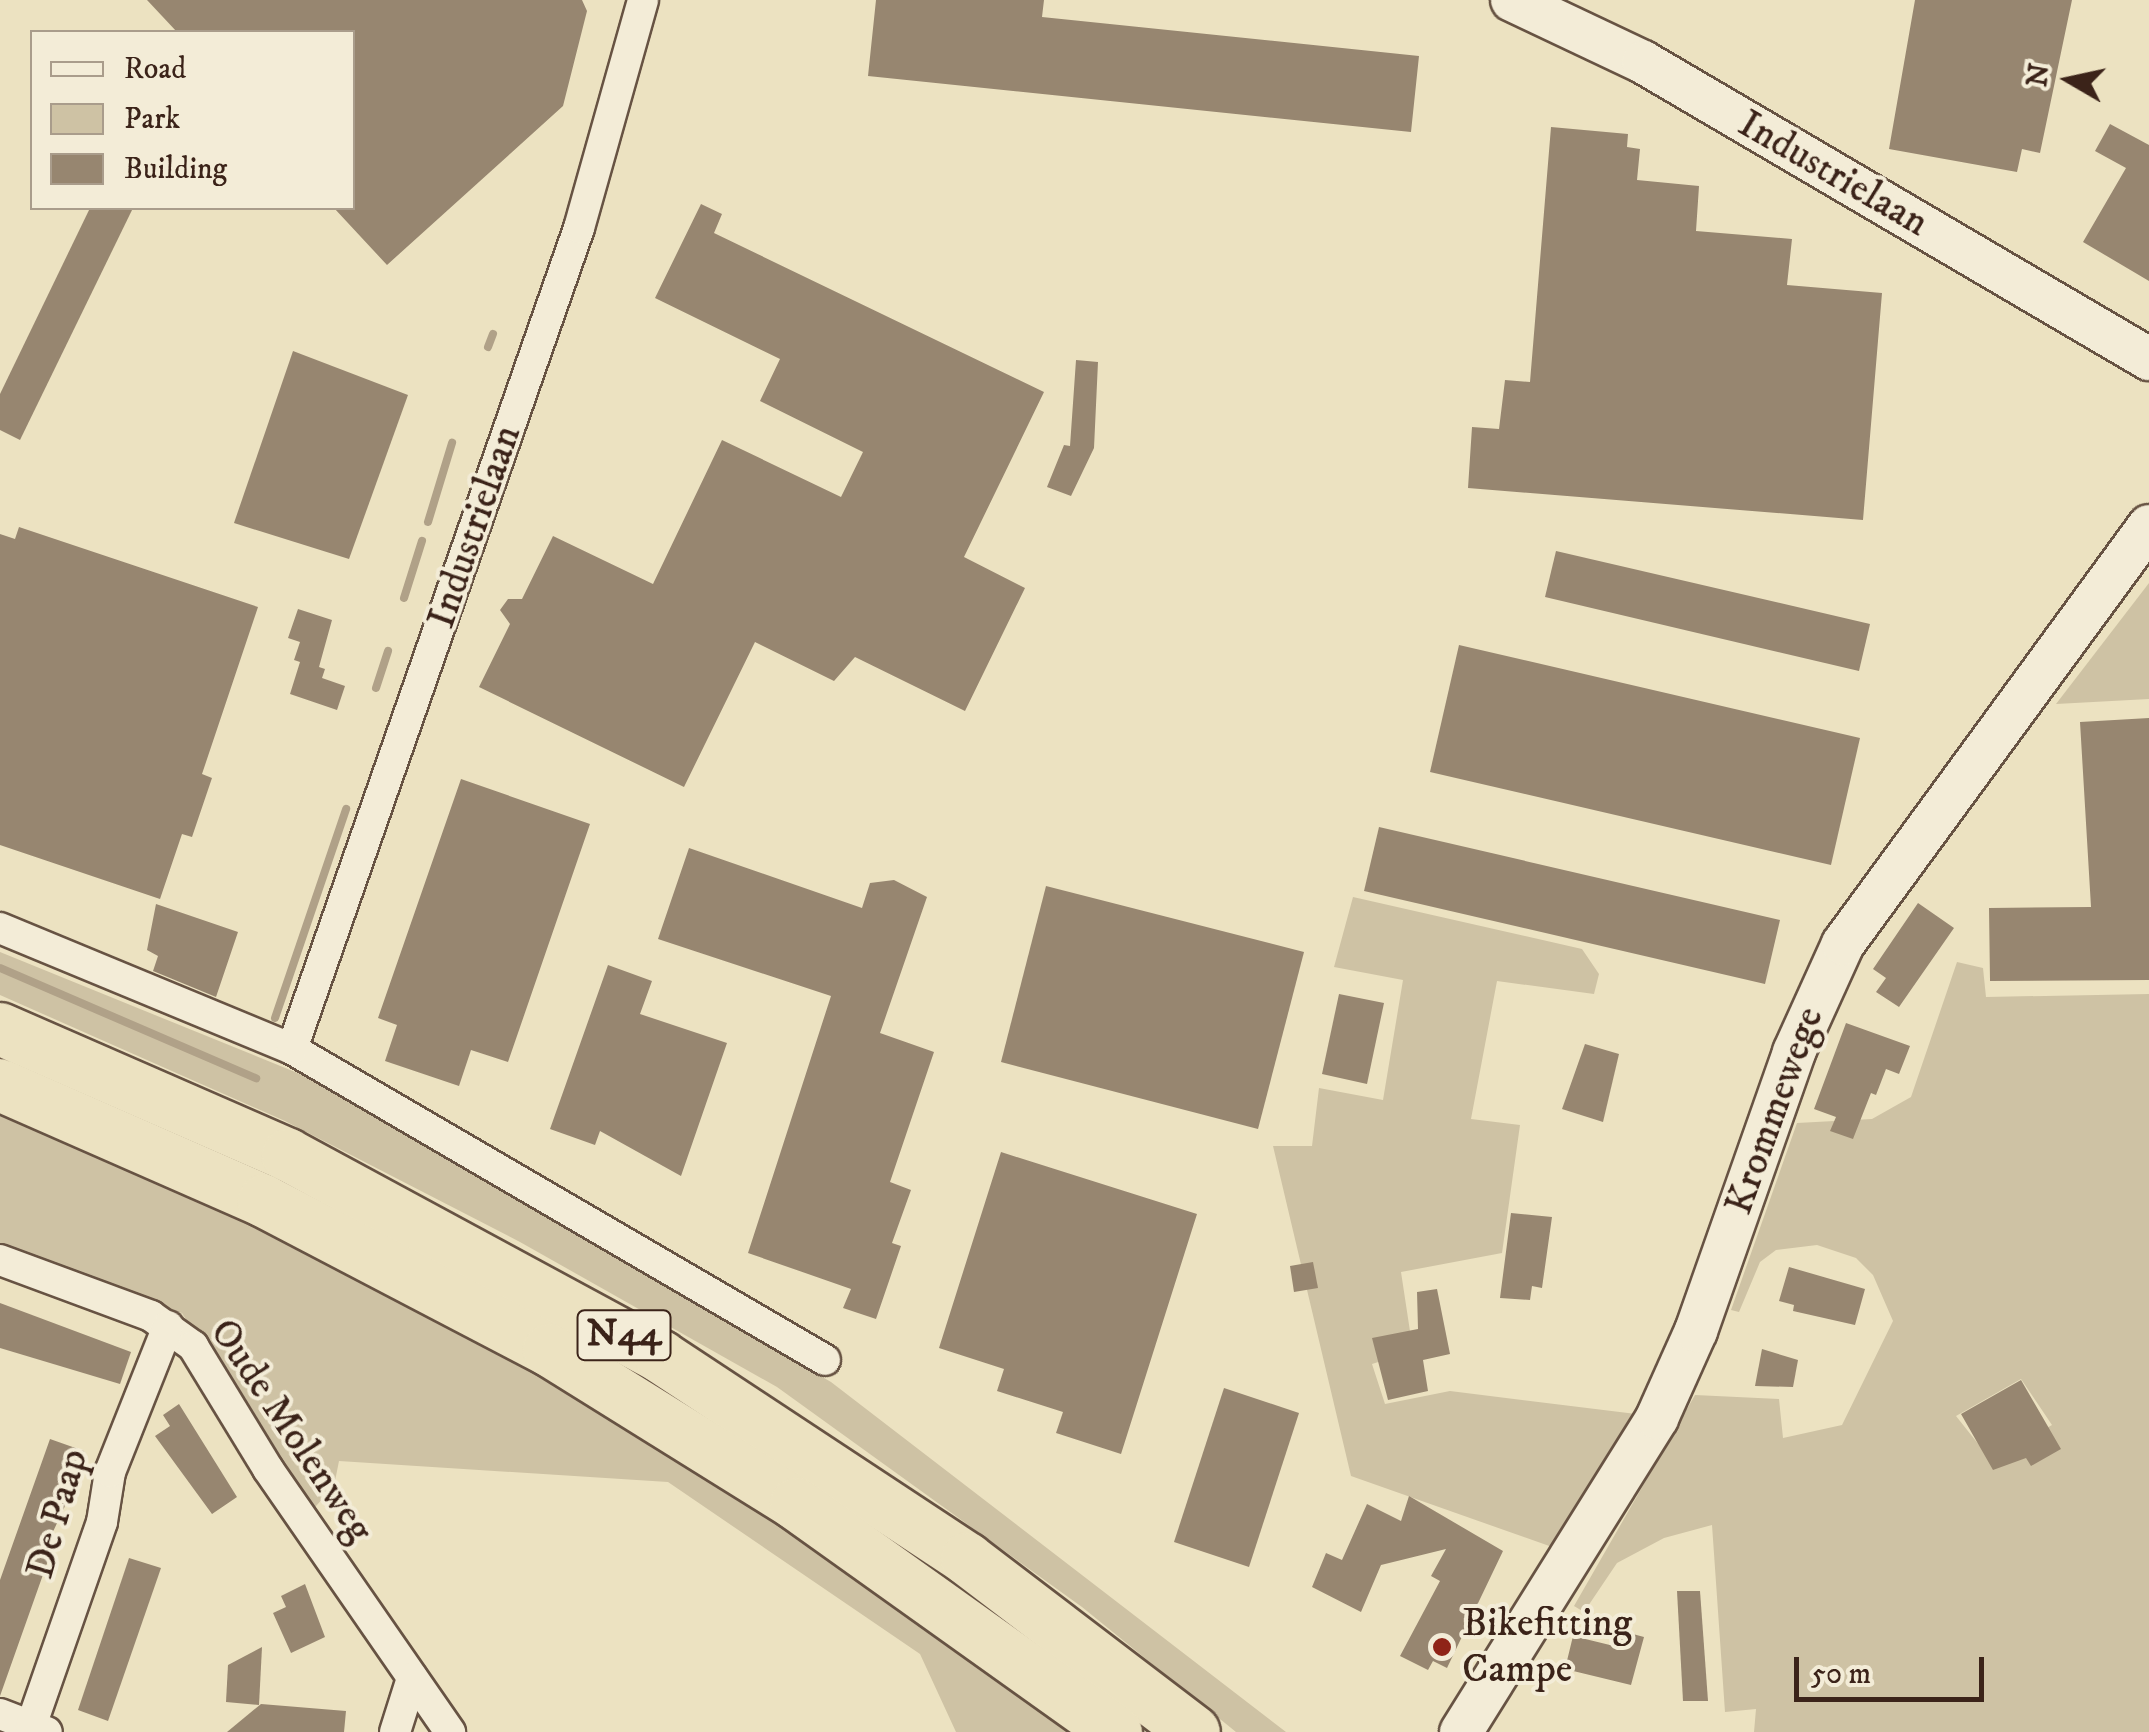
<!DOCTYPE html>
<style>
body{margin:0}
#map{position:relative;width:2149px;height:1732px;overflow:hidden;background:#ece2c1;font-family:"IM FELL DW Pica",serif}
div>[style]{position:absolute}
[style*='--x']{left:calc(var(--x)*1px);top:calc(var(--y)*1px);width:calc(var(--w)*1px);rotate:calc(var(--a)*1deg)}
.green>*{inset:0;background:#cec2a4}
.stream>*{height:8px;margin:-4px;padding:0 4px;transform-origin:4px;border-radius:4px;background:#b0a188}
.building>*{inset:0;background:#978670}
.roads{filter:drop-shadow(2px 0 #675343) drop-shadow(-2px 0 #675343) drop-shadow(0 2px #675343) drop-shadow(0 -2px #675343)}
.street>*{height:30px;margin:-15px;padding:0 15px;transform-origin:15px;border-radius:15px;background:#f3ecd7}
.secondary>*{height:42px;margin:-21px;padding:0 21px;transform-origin:21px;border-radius:21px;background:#f3ecd7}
.highway>*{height:52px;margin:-26px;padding:0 26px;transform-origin:26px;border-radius:26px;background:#ece2c1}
.dots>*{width:28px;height:28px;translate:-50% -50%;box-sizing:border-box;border:5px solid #f3ecd7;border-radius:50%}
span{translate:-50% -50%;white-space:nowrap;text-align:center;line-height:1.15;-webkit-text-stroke:8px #f3ecd7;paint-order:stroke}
.shield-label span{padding:2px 8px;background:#f3ecd7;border:2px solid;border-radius:8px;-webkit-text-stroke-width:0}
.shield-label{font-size:38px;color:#3b2319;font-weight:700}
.street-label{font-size:40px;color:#3b2319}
.poi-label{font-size:40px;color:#3b2319}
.left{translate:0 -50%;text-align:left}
.legend{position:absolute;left:30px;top:30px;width:325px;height:180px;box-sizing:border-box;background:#f3ecd7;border:2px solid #a99c8b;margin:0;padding:12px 18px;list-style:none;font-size:30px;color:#3b2319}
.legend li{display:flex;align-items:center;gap:20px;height:50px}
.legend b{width:50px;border:2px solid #a99c8b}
.north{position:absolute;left:2019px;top:30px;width:100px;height:100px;-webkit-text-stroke:8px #f3ecd7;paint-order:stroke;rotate:279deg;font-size:28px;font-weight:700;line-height:40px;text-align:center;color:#3b2319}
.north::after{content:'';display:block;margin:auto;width:35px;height:45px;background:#3b2319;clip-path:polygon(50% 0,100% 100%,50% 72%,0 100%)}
.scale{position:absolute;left:1794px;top:1657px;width:190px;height:45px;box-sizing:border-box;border:5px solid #3b2319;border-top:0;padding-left:12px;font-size:30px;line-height:35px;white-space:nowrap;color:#3b2319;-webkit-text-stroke:8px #f3ecd7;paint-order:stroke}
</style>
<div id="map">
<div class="green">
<div style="clip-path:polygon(2149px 583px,2149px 699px,2056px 704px)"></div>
<div style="clip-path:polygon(1353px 897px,1582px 949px,1599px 974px,1594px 994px,1497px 981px,1471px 1119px,1520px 1125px,1502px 1253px,1401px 1272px,1413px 1351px,1372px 1364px,1385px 1404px,1450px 1391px,1636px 1414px,1555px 1548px,1351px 1476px,1273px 1146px,1312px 1146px,1319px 1088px,1383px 1100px,1403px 980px,1334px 967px)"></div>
<div style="clip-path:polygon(0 952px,300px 1074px,831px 1382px,1286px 1732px,1236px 1732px,1082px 1607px,777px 1387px,520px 1242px,285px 1121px,0 995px)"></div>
<div style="clip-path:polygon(evenodd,1957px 962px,1983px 968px,1986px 997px,2149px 994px,2149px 1732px,1754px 1732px,1756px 1709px,1725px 1712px,1712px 1525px,1664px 1538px,1617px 1563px,1584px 1612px,1574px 1606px,1695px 1395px,1779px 1399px,1783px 1438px,1842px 1425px,1893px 1321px,1873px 1275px,1856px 1258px,1817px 1245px,1776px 1250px,1760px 1262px,1739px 1312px,1731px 1310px,1797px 1123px,1872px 1119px,1911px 1097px,1957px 962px,2021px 1379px,2052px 1425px,1991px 1460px,1956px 1416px,2021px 1379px)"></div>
<div style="clip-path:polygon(0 1114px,273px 1230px,646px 1431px,897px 1597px,1070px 1732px,956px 1732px,920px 1654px,668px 1482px,339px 1461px,334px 1486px,308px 1515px,182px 1313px,0 1250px)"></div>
</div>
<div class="stream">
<div style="--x:488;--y:347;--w:14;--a:-69"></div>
<div style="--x:428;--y:522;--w:83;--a:-73.1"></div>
<div style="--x:404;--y:598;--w:60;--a:-72.5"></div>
<div style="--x:376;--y:688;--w:39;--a:-72"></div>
<div style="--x:0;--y:968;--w:279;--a:23.3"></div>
<div style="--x:275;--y:1018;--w:221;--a:-71.2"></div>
</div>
<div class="building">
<div style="clip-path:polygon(147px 0,582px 0,587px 11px,563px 106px,387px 265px,334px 208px,352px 208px,352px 32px,177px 32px)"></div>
<div style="clip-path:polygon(876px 0,1044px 0,1042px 17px,1419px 56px,1411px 132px,868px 76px)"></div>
<div style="clip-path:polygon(1915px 0,2072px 0,2040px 153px,2022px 149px,2017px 172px,1889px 149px)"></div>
<div style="clip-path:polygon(2110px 124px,2149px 145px,2149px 281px,2083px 242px,2126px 168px,2095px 151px)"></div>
<div style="clip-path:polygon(1551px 127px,1628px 134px,1627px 147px,1640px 149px,1637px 180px,1699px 186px,1696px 231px,1792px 239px,1787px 285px,1882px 293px,1863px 520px,1468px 488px,1472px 427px,1499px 429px,1505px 380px,1530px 382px)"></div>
<div style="clip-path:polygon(701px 204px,722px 214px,714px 233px,1044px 392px,964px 557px,1025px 588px,965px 711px,855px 657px,834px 681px,755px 642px,684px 787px,479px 687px,510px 624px,500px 610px,508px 599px,522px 599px,553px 536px,653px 584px,722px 440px,841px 497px,863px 452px,760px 401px,780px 359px,655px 298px)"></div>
<div style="clip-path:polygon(90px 208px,133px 208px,20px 440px,0 430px,0 394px)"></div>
<div style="clip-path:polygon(293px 351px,408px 395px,349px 559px,234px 523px)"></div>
<div style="clip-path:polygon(1076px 360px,1098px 362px,1094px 448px,1071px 496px,1047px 487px,1064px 445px,1070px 446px)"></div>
<div style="clip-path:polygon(19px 527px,258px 607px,202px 774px,212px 778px,192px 837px,182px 834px,160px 899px,0 845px,0 534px,15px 539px)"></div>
<div style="clip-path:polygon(1556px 551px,1870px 624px,1859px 671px,1545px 597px)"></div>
<div style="clip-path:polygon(298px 609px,332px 620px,319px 667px,325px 669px,322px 678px,345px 686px,337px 710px,290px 694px,300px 662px,294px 660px,300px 642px,288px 638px)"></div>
<div style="clip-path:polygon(1459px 645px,1860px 738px,1831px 865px,1430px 772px)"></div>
<div style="clip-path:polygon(2149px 718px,2149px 980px,1990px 981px,1989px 908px,2091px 907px,2080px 722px)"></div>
<div style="clip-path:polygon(461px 779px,590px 824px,508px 1062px,471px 1050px,459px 1086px,385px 1061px,397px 1025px,378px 1018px)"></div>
<div style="clip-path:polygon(1379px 827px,1780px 920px,1765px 984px,1364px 891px)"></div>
<div style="clip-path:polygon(689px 848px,862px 908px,870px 883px,894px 880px,927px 897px,880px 1033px,934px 1052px,890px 1182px,911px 1190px,892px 1243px,901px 1246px,876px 1319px,843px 1308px,851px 1289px,748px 1253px,831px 996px,658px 939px)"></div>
<div style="clip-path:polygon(1046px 886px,1304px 952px,1258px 1129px,1001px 1062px)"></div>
<div style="clip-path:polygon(1918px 903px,1954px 928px,1899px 1007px,1876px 992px,1886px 978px,1873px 969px)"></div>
<div style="clip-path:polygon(156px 904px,238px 932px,216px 997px,153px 971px,158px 956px,147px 950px)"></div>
<div style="clip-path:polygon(608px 965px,652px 981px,640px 1014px,727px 1043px,681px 1176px,600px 1131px,595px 1145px,550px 1129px)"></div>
<div style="clip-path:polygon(1339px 994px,1384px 1003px,1367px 1084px,1322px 1074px)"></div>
<div style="clip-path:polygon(1846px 1023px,1910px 1046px,1899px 1074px,1886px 1069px,1876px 1095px,1871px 1093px,1853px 1139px,1830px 1131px,1836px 1117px,1814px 1109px)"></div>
<div style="clip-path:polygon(1585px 1044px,1619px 1054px,1603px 1122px,1562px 1109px)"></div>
<div style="clip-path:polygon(1001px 1152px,1197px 1214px,1121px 1454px,1056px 1433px,1063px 1412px,997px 1391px,1004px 1369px,939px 1348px)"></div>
<div style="clip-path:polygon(1511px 1213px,1552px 1217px,1542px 1288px,1532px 1286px,1530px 1300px,1500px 1298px)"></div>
<div style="clip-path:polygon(1313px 1262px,1318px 1288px,1294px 1292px,1290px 1266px)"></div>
<div style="clip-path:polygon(1789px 1267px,1865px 1289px,1855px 1325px,1793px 1311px,1794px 1305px,1779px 1301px)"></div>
<div style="clip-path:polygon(1437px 1289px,1450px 1354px,1423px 1360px,1428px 1391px,1388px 1400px,1372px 1338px,1418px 1329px,1417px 1292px)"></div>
<div style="clip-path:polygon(0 1303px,131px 1352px,120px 1384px,0 1348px)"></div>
<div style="clip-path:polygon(1762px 1349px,1798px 1360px,1793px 1387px,1755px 1386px)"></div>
<div style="clip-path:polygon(2021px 1380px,2061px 1449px,2031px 1466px,2026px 1458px,1993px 1470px,1961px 1414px)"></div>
<div style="clip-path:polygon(1224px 1388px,1299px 1413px,1249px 1567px,1174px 1542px)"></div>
<div style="clip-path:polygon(179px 1404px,237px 1497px,212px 1514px,155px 1436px,170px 1426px,163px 1415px)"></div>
<div style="clip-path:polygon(50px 1439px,84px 1451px,86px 1461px,51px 1536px,56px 1538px,0 1696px,0 1580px)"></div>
<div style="clip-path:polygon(1409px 1496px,1503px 1551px,1447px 1668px,1433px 1661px,1428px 1670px,1400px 1656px,1440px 1581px,1431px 1576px,1446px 1549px,1381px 1565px,1361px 1612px,1312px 1587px,1326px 1553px,1342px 1560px,1367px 1504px,1401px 1521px)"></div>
<div style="clip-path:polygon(129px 1558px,161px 1568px,108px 1721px,78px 1710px)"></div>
<div style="clip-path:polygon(305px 1584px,325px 1637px,291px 1653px,273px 1613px,286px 1607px,281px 1596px)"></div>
<div style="clip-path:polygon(1677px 1591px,1700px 1591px,1708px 1701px,1683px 1701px)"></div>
<div style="clip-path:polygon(1618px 1630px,1644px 1637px,1631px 1685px,1565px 1669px,1573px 1636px,1614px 1646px)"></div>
<div style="clip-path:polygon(262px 1647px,259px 1705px,226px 1702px,228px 1665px)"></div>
<div style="clip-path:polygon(261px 1704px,346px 1711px,344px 1732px,227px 1732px)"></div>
</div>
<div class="roads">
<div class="street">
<div style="--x:0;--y:928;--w:316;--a:22.5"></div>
<div style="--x:292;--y:1049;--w:617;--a:30.26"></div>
<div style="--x:292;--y:1049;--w:870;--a:-70.73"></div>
<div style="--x:579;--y:228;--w:237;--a:-74.3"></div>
<div style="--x:0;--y:1260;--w:161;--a:20.3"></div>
<div style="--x:151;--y:1316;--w:52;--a:35.5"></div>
<div style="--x:193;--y:1346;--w:144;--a:58.6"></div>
<div style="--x:268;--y:1469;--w:320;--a:55.3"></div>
<div style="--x:0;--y:1714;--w:50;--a:21"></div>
<div style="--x:31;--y:1726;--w:216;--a:-70.8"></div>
<div style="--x:102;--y:1522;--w:51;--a:-80.9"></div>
<div style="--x:110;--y:1472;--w:157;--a:-68.3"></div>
<div style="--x:395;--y:1732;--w:57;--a:-72.5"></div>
</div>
<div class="secondary">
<div style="--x:1512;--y:0;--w:145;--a:25.3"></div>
<div style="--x:1643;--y:62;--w:587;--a:30.41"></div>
<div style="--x:1461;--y:1732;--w:370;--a:-58"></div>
<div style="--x:1657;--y:1418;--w:95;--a:-65.9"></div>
<div style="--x:1696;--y:1331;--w:296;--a:-70.6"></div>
<div style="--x:1794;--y:1052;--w:119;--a:-65.6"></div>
<div style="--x:1843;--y:944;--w:518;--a:-53.79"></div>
</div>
<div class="highway">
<div style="--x:0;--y:1029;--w:314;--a:23.6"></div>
<div style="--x:288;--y:1155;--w:424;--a:28.4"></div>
<div style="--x:661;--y:1357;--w:367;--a:33.4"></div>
<div style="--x:967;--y:1559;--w:285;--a:37.3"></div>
<div style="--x:0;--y:1085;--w:288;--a:23.7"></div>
<div style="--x:264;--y:1201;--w:322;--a:27.6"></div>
<div style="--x:549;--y:1350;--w:291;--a:31.9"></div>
<div style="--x:796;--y:1504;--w:393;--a:35.5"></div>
</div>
</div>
<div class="dots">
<div style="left:1442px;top:1647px;background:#8f2418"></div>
</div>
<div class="shield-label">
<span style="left:624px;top:1335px">N44</span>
</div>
<div class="street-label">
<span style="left:1833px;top:174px;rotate:30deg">Industrielaan</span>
<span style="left:475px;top:527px;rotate:-71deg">Industrielaan</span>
<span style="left:1775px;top:1111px;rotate:-70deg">Krommewege</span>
<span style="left:291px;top:1431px;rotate:56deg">Oude Molenweg</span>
<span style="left:58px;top:1514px;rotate:-74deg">De Paap</span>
</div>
<div class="poi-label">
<span class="left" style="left:1462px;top:1647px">Bikefitting<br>Campe</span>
</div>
<ul class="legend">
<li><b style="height:12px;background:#f3ecd7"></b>Road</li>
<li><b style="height:28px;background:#cec2a4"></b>Park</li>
<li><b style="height:28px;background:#978670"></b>Building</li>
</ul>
<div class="north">N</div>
<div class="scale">50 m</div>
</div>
